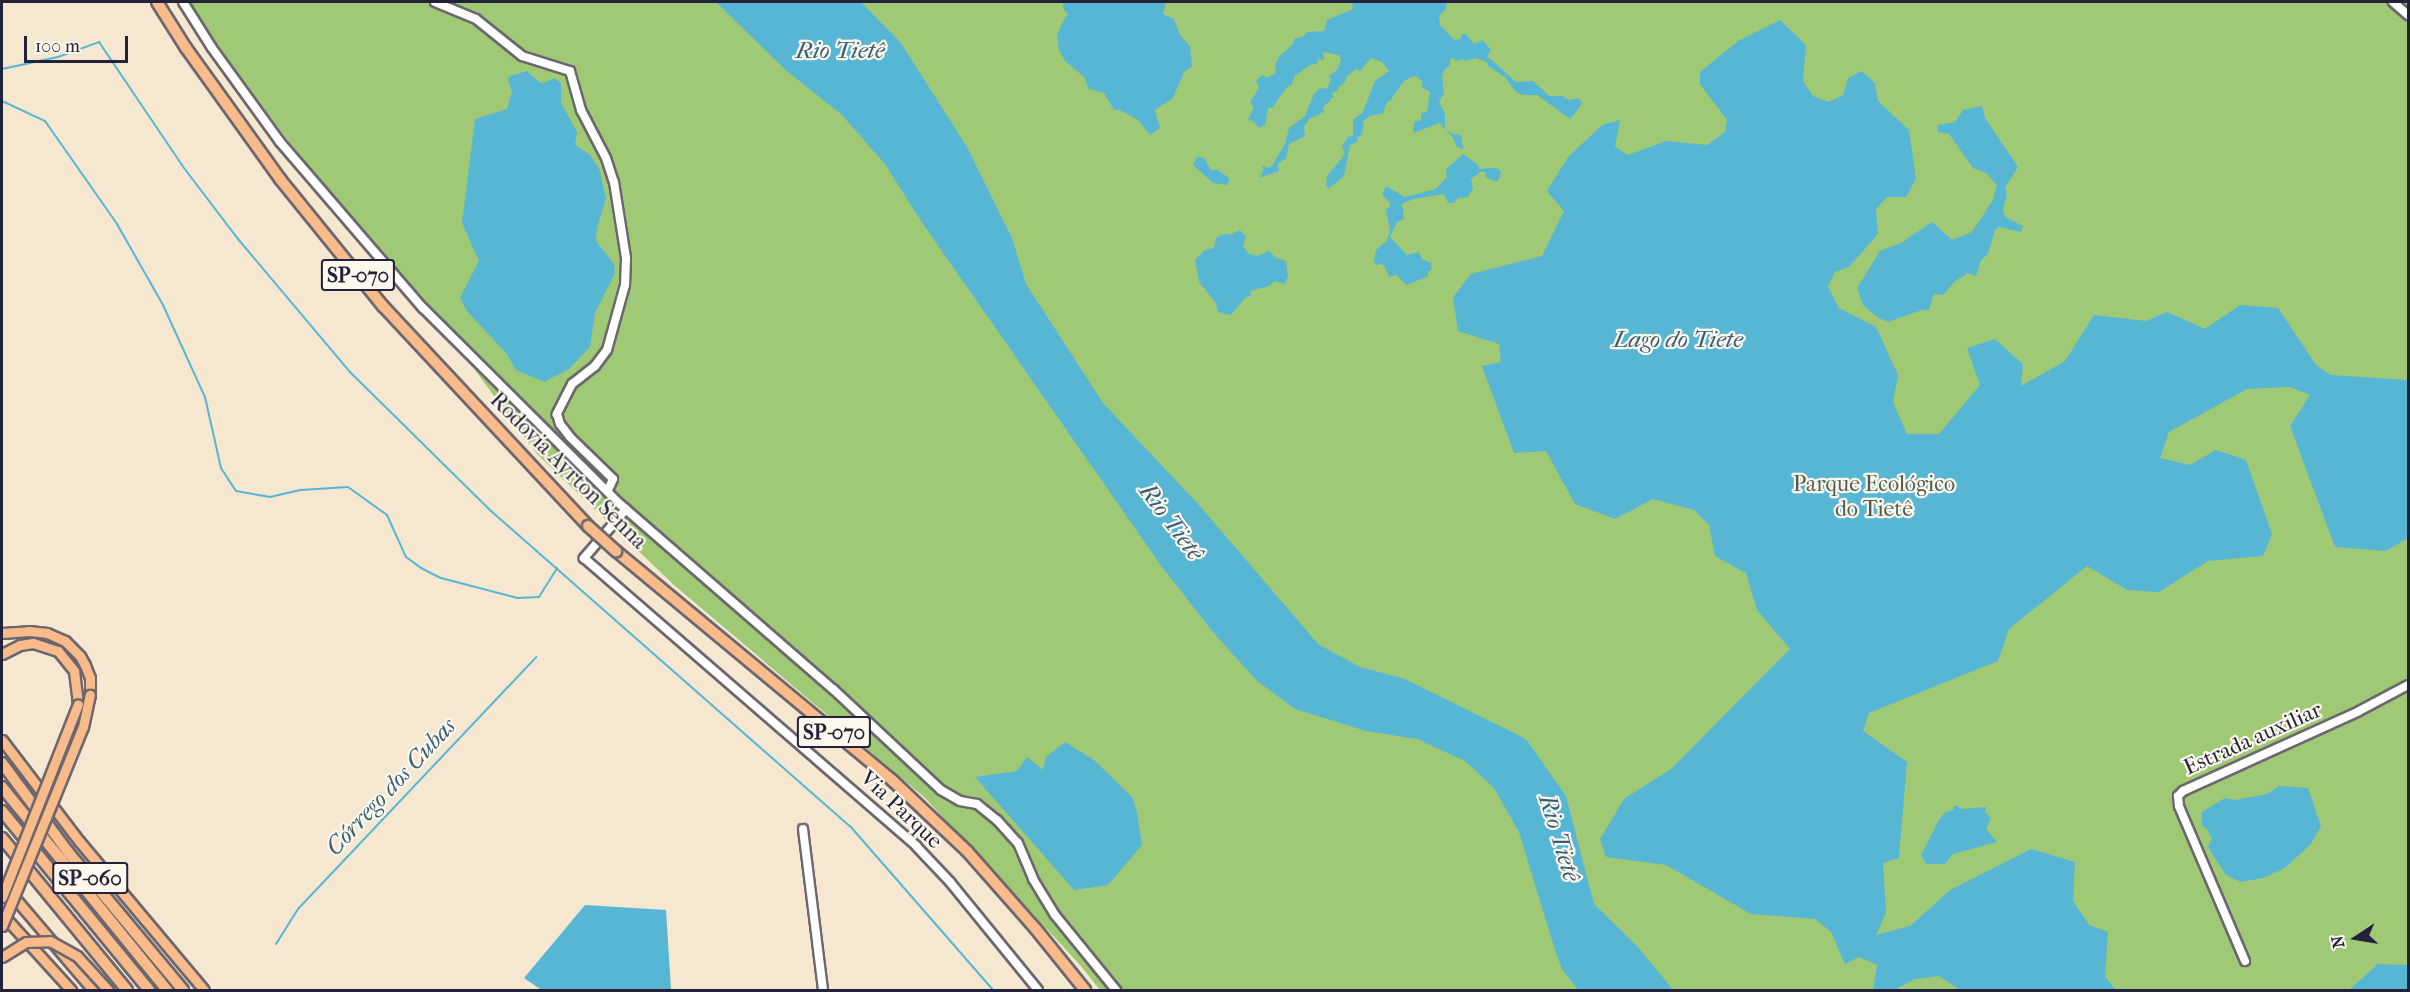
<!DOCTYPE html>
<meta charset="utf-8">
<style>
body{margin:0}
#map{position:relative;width:2410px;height:992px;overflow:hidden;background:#f5e7d0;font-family:"IM FELL French Canon",serif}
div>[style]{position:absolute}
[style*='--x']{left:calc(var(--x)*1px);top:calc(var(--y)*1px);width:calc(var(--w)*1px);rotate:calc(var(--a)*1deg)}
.green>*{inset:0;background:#a0c975}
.water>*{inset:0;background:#56b6d4}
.stream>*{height:2px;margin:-1px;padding:0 1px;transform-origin:1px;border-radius:1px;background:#56b6d4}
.roads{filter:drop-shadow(2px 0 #6c676f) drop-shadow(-2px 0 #6c676f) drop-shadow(0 2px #6c676f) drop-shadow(0 -2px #6c676f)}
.minor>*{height:8px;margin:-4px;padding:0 4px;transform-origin:4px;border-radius:4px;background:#fff}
.major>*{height:9px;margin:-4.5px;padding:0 4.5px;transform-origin:4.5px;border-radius:4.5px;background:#fabb8b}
.highway>*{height:10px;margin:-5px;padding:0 5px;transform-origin:5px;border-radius:5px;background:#fabb8b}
.bridges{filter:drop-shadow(2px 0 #6c676f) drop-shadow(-2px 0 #6c676f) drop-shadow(0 2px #6c676f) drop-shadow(0 -2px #6c676f)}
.major-bridge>*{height:9px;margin:-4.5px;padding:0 4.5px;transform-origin:4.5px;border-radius:4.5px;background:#fabb8b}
.highway-bridge>*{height:10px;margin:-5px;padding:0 5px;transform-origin:5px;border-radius:5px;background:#fabb8b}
span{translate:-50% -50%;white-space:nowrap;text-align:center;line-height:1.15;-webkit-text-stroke:4.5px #fbf7ec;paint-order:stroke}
.shield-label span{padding:2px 4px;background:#fbf7ec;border:2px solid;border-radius:4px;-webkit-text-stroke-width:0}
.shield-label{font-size:21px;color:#22223b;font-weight:700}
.street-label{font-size:22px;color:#22223b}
.park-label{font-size:22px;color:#4e5c4f}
.water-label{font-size:24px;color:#375d78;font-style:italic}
.frame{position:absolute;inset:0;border:3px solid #22223b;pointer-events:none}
.north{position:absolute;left:2326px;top:908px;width:60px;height:60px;-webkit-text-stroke:4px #fbf7ec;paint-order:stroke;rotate:258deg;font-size:16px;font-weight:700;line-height:24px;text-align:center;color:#22223b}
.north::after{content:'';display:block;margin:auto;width:21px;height:27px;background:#22223b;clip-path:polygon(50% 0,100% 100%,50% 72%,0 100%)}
.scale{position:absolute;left:24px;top:36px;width:104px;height:27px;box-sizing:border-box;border:3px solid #22223b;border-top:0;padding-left:8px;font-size:18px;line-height:21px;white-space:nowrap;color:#22223b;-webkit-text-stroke:4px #fbf7ec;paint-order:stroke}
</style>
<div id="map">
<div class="green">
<div style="clip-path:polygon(190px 2px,2408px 2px,2408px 990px,1100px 990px,1080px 965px,925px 798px,674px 585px,537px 454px,418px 293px,358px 228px,279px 129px,218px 46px)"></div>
</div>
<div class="water">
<div style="clip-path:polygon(716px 2px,861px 2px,901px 43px,967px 147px,1012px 238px,1026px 284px,1103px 403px,1198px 504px,1318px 644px,1360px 667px,1405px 679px,1526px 739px,1566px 796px,1594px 904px,1637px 946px,1673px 990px,1578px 990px,1562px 969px,1555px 950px,1519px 832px,1494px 788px,1465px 761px,1417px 739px,1366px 731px,1295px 709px,1257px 681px,1213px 632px,1162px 567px,921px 221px,885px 164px,841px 114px,788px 72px)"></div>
<div style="clip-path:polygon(1063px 2px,1166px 2px,1163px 14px,1174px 19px,1180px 35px,1190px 46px,1192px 67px,1184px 72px,1173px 98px,1155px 110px,1160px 128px,1150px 135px,1138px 120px,1120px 110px,1114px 110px,1104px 93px,1089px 89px,1084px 77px,1065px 61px,1059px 50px,1057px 36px,1062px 23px,1068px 14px,1063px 8px)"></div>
<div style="clip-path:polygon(1352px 2px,1447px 2px,1446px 9px,1439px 16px,1440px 25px,1454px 40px,1461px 39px,1462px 34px,1466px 34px,1474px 44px,1483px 40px,1491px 50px,1487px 56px,1516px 82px,1533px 81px,1549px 96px,1562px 96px,1569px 100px,1578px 98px,1582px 102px,1580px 107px,1570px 119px,1537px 95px,1522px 95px,1515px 91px,1505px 77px,1488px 66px,1487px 62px,1475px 58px,1463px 62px,1465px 59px,1456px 61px,1453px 58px,1450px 59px,1450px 66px,1445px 69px,1442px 76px,1444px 93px,1439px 102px,1445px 114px,1445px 129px,1453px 134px,1461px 135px,1463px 149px,1457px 147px,1452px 136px,1445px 129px,1440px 123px,1413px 133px,1414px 122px,1421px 120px,1421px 113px,1427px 112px,1430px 92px,1422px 87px,1422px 81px,1416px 76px,1411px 77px,1403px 82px,1390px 101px,1387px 102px,1383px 113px,1370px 116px,1364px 120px,1362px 135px,1357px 137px,1357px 142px,1350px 145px,1344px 176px,1329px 188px,1326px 186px,1327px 176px,1345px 154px,1342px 146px,1348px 137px,1353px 135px,1353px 120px,1363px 112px,1375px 81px,1389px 71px,1382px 62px,1371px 58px,1360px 71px,1356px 69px,1346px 77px,1346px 81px,1338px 88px,1338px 91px,1332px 92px,1334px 98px,1330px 98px,1331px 100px,1323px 107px,1324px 112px,1309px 119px,1304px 127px,1305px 136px,1289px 144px,1286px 158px,1278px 164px,1279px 171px,1259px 178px,1264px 170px,1261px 165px,1270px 168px,1273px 164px,1285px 144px,1289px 128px,1305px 116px,1314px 94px,1320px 88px,1327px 89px,1331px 79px,1329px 76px,1338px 69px,1341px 60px,1339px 55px,1323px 52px,1324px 60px,1318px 59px,1317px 64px,1310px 65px,1295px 76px,1291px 86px,1287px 87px,1272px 108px,1268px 108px,1265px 125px,1259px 128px,1253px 121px,1248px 120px,1254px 107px,1250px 102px,1259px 88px,1256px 81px,1262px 75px,1267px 78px,1276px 73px,1275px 65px,1279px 57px,1293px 44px,1294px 39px,1304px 36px,1307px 32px,1324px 31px,1327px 20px,1353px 9px)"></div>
<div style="clip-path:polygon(1780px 20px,1806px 45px,1803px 81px,1813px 96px,1828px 102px,1843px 95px,1848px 78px,1862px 71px,1875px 83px,1878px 101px,1909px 130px,1916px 179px,1906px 197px,1887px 197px,1876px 209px,1878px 234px,1849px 267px,1835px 272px,1828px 287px,1839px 308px,1876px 327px,1898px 375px,1893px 402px,1907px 434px,1939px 434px,1980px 385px,1967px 348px,1995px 339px,2023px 364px,2021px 386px,2065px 361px,2094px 315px,2146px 321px,2167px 312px,2205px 329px,2240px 305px,2278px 308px,2316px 365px,2331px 375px,2408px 380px,2408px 538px,2386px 551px,2335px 547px,2290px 426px,2310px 395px,2290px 387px,2247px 389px,2169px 432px,2160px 458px,2190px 465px,2216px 450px,2246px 460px,2272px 534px,2263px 556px,2208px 561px,2159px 592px,2127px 590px,2087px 566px,2009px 629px,1998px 661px,1869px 713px,1863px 731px,1907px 762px,1899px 858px,1883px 863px,1886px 913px,1876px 935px,1910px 926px,1950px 890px,2031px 849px,2075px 862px,2073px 901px,2089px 925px,2108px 932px,2105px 977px,2116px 990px,1960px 990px,1939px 976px,1915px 979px,1894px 990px,1873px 990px,1877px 965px,1859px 957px,1845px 964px,1831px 932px,1815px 919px,1751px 914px,1666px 865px,1606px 857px,1600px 839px,1624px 799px,1671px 769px,1790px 649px,1757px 610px,1746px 573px,1715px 556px,1709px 525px,1694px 510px,1653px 499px,1615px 519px,1575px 504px,1546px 451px,1514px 453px,1482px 366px,1501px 362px,1499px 344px,1458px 331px,1453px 297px,1471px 274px,1542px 256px,1564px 211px,1547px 191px,1568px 157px,1602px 125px,1620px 120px,1615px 147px,1628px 155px,1666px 141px,1707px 145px,1725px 132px,1727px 120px,1700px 84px,1700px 72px,1738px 41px)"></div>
<div style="clip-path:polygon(527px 71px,539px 82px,544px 83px,554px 78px,561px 83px,561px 103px,577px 132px,575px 145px,590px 155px,599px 168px,606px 199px,597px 228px,596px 241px,614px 264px,615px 273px,595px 313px,590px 347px,569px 369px,544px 382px,516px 370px,506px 353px,467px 311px,460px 298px,479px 261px,462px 223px,475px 119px,507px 109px,512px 91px,508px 80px,510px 76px)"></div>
<div style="clip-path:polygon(1982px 106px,1985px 118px,2018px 167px,2005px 187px,2007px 196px,2003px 209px,2005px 217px,2023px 226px,2021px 232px,1999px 227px,1995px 230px,1988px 254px,1981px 260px,1976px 276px,1968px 273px,1955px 281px,1943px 295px,1934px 294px,1929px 310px,1922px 310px,1888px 322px,1877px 317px,1863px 305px,1857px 288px,1880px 251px,1901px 243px,1932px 222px,1952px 240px,1972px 232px,1993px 200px,1997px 185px,1986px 173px,1973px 168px,1949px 134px,1938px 132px,1938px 125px,1955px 122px,1963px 110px)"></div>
<div style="clip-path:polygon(1463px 154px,1478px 165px,1479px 169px,1496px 168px,1501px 171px,1500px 177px,1497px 182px,1485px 177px,1485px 172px,1480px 172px,1471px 179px,1473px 188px,1468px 197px,1458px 198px,1454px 203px,1448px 203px,1444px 194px,1413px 199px,1402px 204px,1404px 219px,1397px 222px,1390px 237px,1407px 255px,1419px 252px,1422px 259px,1431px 263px,1432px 270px,1428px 272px,1428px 276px,1407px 285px,1396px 275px,1389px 277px,1385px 267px,1382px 264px,1376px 265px,1374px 261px,1376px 250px,1386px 242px,1390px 232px,1386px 209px,1390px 207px,1390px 203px,1382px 194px,1386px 186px,1405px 197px,1436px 189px,1447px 177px,1446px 169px)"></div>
<div style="clip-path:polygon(1197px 157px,1204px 158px,1211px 170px,1218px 170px,1229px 178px,1228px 185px,1213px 183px,1193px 165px)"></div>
<div style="clip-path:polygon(1240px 230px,1246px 237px,1243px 246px,1249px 254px,1257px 256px,1269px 251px,1276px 258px,1286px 261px,1288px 276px,1285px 284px,1275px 281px,1269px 286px,1250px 291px,1251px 296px,1246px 297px,1231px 315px,1225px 314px,1218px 312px,1216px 303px,1199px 282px,1195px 260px,1205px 250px,1214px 248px,1216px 239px,1221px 235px,1232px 234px)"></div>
<div style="clip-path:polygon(1065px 742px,1094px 760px,1132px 797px,1137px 812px,1142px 845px,1108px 885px,1074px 890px,975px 777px,1017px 771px,1027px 757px,1043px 770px,1046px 757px)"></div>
<div style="clip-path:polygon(2279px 786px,2308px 788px,2321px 826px,2311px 844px,2285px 868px,2263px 878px,2240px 882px,2225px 874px,2208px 847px,2212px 839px,2207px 829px,2202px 826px,2202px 812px,2225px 798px,2235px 800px,2267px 794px)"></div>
<div style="clip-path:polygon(1955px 805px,1962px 809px,1986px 807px,1985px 812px,1991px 818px,1986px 829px,1997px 842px,1953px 854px,1945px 864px,1926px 864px,1921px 855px,1939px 820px,1945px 812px,1953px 810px)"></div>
<div style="clip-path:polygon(585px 905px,666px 910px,671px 990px,540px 989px,524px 978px)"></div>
<div style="clip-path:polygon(2378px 964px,2408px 965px,2408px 990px,2349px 990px)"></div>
</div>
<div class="stream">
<div style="--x:2;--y:69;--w:57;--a:-12.1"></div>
<div style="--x:58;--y:57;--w:44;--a:-20.1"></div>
<div style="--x:99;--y:42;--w:152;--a:56"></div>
<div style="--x:184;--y:168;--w:89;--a:52.7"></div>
<div style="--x:238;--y:239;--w:174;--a:49.9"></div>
<div style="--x:350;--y:372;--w:198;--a:44.6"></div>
<div style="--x:491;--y:511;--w:478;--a:41.3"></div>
<div style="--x:850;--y:826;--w:218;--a:48.9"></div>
<div style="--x:2;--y:101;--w:47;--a:24.9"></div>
<div style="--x:45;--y:121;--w:126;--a:55"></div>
<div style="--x:117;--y:224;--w:93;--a:60.4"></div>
<div style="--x:163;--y:305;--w:101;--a:65.5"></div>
<div style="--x:205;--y:397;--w:73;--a:77.3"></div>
<div style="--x:221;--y:468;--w:27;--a:57"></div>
<div style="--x:236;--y:491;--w:35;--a:10"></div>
<div style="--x:270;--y:497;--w:32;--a:-13"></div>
<div style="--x:301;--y:490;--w:47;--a:-3.7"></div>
<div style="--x:348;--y:487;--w:48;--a:35.7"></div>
<div style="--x:387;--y:515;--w:46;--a:65.7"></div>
<div style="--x:406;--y:557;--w:19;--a:36"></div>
<div style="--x:421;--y:568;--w:22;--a:27"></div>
<div style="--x:441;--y:578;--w:80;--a:14.6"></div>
<div style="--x:518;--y:598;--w:21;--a:-3"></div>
<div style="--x:539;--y:597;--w:34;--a:-58"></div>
<div style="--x:276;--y:944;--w:41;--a:-57.8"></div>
<div style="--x:298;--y:909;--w:347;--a:-46.6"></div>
</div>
<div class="roads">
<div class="minor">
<div style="--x:183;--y:2;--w:54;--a:57.8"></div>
<div style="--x:212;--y:48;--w:116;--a:54.1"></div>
<div style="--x:280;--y:142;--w:219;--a:49.3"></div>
<div style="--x:423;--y:308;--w:279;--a:44.9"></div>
<div style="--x:621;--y:505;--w:281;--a:41"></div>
<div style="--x:833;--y:689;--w:148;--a:43.1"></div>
<div style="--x:941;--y:790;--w:22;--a:30"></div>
<div style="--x:960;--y:801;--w:17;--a:10"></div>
<div style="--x:977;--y:804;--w:26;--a:39"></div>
<div style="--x:997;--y:820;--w:31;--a:48"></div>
<div style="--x:1018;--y:843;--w:39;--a:67"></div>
<div style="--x:1033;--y:879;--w:42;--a:58.6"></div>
<div style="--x:1055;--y:915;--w:97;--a:50.9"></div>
<div style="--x:435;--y:2;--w:44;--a:22.5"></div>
<div style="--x:476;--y:19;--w:59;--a:38.8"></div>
<div style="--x:522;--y:56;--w:50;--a:17.4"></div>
<div style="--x:570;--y:71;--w:41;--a:74.2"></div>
<div style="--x:581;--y:110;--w:54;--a:62.5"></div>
<div style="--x:606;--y:158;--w:25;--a:72"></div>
<div style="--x:614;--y:182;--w:77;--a:81"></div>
<div style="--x:626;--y:258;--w:27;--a:92"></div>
<div style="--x:625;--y:285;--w:67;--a:105.5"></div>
<div style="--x:607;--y:350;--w:20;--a:127"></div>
<div style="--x:595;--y:366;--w:29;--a:142"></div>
<div style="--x:572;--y:384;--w:34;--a:117"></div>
<div style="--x:557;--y:414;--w:10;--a:73"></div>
<div style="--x:560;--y:424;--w:16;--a:52"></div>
<div style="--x:570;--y:437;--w:60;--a:44.3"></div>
<div style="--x:613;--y:479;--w:12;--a:114"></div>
<div style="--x:2393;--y:2;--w:20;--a:41"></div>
<div style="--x:626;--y:509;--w:65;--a:130.6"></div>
<div style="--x:584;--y:558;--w:440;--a:40.9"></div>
<div style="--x:916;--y:846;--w:50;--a:46.6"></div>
<div style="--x:950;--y:882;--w:139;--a:50.8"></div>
<div style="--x:803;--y:829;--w:162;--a:82.9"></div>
<div style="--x:2245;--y:961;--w:168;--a:-113.1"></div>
<div style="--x:2179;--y:806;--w:10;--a:-96"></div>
<div style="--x:2178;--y:796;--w:7;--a:-45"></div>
<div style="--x:2183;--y:791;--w:193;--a:-24.4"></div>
<div style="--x:2359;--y:711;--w:55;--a:-28"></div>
</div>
<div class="major">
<div style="--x:2;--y:633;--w:27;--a:-4"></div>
<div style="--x:29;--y:631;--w:18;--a:6"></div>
<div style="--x:47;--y:633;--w:20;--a:24"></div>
<div style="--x:65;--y:641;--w:21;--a:45"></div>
<div style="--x:80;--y:656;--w:10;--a:61"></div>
<div style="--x:85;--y:665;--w:14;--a:69"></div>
<div style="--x:90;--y:678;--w:17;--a:90"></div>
<div style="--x:2;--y:654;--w:20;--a:-27"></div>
<div style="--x:20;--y:645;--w:13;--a:-9"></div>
<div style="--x:33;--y:643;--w:26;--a:18"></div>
<div style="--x:58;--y:651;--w:26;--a:51"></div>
<div style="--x:74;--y:671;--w:33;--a:83"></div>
<div style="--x:2;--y:740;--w:127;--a:52.7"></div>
<div style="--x:79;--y:841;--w:194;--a:50"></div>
<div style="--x:2;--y:883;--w:140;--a:49.6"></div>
<div style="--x:2;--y:914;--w:103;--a:47.8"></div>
</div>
<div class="highway">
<div style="--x:157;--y:2;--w:54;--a:57.8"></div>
<div style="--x:186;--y:48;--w:161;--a:54.3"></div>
<div style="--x:280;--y:179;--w:164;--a:51"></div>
<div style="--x:383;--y:306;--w:301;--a:47"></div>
<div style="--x:616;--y:551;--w:360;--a:39.7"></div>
<div style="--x:893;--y:781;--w:102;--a:43.4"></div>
<div style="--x:967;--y:851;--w:103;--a:48.6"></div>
<div style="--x:1035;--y:928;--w:80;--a:51.1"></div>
<div style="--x:2;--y:763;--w:111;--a:53.4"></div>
<div style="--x:68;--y:852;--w:180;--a:50.2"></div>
<div style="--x:2;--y:787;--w:262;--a:50.9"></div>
<div style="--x:2;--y:811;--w:232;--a:50.6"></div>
<div style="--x:2;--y:838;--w:197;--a:50.6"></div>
</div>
</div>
<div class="bridges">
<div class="major-bridge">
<div style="--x:2;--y:897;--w:207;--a:-68.5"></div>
<div style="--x:2;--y:926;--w:215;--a:-67.9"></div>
<div style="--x:83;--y:727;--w:33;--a:-78"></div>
<div style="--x:2;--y:957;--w:28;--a:-32"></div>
<div style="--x:26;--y:942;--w:24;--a:-2"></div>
<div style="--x:50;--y:941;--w:31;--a:29"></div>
<div style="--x:77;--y:956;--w:46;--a:47.6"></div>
</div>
<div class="highway-bridge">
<div style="--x:588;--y:526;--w:38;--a:42"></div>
</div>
</div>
<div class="shield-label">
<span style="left:358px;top:275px">SP-070</span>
<span style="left:834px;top:732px">SP-070</span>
<span style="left:90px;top:878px">SP-060</span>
</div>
<div class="street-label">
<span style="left:568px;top:471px;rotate:45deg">Rodovia Ayrton Senna</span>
<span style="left:2253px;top:739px;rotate:-24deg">Estrada auxiliar</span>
<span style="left:901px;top:810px;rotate:43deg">Via Parque</span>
</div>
<div class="park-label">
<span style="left:1874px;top:497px">Parque Ecológico<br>do Tietê</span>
</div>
<div class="water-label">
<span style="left:840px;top:51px">Rio Tietê</span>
<span style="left:1678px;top:340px">Lago do Tiete</span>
<span style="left:1171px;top:522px;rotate:53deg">Rio Tietê</span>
<span style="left:391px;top:787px;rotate:-47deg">Córrego dos Cubas</span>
<span style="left:1559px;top:838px;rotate:73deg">Rio Tietê</span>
</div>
<div class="frame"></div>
<div class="north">N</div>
<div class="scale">100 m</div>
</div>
